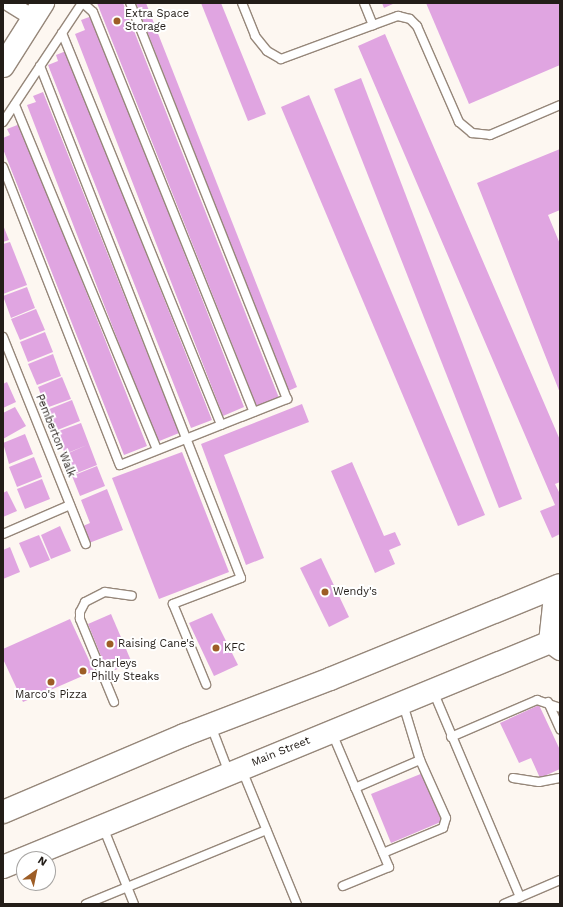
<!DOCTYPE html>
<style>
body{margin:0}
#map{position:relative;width:563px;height:907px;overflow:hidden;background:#fdf7f1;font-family:"Work Sans",sans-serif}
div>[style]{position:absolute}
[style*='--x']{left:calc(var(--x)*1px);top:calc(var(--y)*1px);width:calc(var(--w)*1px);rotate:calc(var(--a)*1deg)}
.building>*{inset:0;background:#e0a5e1}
.roads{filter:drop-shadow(1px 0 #96877a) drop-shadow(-1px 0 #96877a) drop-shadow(0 1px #96877a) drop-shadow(0 -1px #96877a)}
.service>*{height:8px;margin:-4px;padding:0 4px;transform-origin:4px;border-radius:4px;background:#fff}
.minor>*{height:16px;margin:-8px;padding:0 8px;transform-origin:8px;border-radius:8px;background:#fff}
.tertiary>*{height:20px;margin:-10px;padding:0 10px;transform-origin:10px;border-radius:10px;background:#fff}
.secondary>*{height:22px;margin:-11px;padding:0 11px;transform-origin:11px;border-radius:11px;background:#fff}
.primary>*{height:22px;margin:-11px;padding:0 11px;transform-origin:11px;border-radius:11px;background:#fff}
.dots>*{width:11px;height:11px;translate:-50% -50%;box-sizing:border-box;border:2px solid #fff;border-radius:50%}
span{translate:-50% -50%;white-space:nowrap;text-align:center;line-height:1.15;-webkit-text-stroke:4px #fff;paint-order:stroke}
.poi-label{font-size:11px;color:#231d18}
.left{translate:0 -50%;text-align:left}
.street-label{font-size:11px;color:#231d18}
.frame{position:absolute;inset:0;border:4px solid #231d18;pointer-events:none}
.north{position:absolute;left:16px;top:851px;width:40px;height:40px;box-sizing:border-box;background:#fff;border:1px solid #a7a5a3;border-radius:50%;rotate:33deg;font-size:11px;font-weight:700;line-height:16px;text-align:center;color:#231d18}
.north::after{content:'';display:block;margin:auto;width:14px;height:18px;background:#9d5d26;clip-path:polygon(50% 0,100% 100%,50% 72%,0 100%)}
</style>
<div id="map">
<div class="building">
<div style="clip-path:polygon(97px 3px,123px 3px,279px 398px,257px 407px)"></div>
<div style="clip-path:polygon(136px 3px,146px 3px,297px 387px,288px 391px)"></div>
<div style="clip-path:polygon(201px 3px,221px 3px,266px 114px,248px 121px)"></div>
<div style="clip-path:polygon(382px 3px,395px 3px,384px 8px)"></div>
<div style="clip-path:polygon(426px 3px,560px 3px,560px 65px,469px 104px)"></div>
<div style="clip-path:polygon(92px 16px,244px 407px,223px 416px,75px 34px,85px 30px,81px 20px)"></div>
<div style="clip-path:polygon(385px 34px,560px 440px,560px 482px,555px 484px,560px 494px,560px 534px,552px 538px,540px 511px,555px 505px,358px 46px)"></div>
<div style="clip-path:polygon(66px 51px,212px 420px,191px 428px,48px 65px,58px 61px,56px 55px)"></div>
<div style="clip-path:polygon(361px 78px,522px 499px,499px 508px,334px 89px)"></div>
<div style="clip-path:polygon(43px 92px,179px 433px,157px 442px,27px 105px,36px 102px,33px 96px)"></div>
<div style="clip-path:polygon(309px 95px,485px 515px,458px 526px,281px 107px)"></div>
<div style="clip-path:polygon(20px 124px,147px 446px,124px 455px,3px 149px,3px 138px,10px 135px,7px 129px)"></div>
<div style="clip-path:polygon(560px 149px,560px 210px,548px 215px,560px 244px,560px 393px,477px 183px)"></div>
<div style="clip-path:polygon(3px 225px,9px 240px,3px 242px)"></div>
<div style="clip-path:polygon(10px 242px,27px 285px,3px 294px,3px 244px)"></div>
<div style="clip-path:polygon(27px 287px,35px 308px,11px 318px,3px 296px)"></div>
<div style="clip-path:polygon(36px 309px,45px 330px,20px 340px,11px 319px)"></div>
<div style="clip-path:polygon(45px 332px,53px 352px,28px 362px,20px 342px)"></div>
<div style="clip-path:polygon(53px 354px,61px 376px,37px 385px,28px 364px)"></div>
<div style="clip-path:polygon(62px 377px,71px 399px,46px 408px,38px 387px)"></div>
<div style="clip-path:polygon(7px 382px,16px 402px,3px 408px,3px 384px)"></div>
<div style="clip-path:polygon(72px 400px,80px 421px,55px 431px,47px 410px)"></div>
<div style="clip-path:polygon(302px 404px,309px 422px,224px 455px,264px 558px,246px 565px,201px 444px)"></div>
<div style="clip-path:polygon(15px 407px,26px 426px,3px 439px,3px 413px)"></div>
<div style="clip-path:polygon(81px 423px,97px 465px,72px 475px,64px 455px,87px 445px,65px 454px,56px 432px)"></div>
<div style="clip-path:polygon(25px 434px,33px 454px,9px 464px,3px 443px)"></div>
<div style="clip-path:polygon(182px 452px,229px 572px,159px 599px,112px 478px)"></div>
<div style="clip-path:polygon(34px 457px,42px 477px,17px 487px,9px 467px)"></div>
<div style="clip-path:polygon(352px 462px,384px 536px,395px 532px,401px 545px,389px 550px,395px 564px,375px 573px,331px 471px)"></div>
<div style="clip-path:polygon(97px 466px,105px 486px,80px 496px,72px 476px)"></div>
<div style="clip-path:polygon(42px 479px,50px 499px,25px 509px,17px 489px)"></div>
<div style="clip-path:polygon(107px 489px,123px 530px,89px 543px,83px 526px,90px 523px,81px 500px)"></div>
<div style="clip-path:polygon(7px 491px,17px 511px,3px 517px,3px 493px)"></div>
<div style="clip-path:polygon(60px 526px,71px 551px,51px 559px,41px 535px)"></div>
<div style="clip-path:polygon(39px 535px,50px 560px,30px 568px,19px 543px)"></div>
<div style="clip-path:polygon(10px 547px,20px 572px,3px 579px,3px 550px)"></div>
<div style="clip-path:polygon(321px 558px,349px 617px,329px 627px,300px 568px)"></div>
<div style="clip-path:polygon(212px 613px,238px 665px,214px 676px,189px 623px)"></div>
<div style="clip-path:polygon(111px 614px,132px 663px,108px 673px,88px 624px)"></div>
<div style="clip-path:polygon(70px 619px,94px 671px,23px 702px,3px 659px,3px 649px)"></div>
<div style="clip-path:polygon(539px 705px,560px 750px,560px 769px,540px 778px,531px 758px,519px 763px,500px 723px)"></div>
<div style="clip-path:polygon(423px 773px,443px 821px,391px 843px,371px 794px)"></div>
</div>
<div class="roads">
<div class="service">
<div style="--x:83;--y:3;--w:13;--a:42"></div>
<div style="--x:93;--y:12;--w:431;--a:68.1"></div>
<div style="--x:242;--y:3;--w:35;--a:68"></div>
<div style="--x:255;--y:36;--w:19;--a:51"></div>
<div style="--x:267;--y:51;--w:16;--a:30"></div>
<div style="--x:281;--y:59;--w:125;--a:-20.2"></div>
<div style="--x:398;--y:16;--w:12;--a:14"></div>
<div style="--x:410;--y:19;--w:10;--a:45"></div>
<div style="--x:417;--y:26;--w:105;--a:66.4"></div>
<div style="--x:459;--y:122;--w:17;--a:40"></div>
<div style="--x:472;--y:133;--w:18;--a:6"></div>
<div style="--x:490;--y:135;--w:76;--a:-23.2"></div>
<div style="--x:364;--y:3;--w:24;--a:68"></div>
<div style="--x:62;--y:33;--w:423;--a:67.9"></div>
<div style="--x:40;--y:66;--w:550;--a:68.57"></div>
<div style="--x:241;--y:578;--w:73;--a:159.1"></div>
<div style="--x:173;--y:604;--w:87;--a:67.6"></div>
<div style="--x:15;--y:105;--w:373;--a:67.6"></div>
<div style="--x:3;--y:122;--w:143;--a:-56.4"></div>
<div style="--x:3;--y:167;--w:320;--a:68.6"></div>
<div style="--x:120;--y:465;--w:180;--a:-21.6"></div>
<div style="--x:287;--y:399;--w:426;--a:-111.6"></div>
<div style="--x:3;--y:337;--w:223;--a:68.2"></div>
<div style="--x:3;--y:534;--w:73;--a:-23.4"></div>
<div style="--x:433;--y:691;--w:224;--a:67.1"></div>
<div style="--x:114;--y:702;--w:90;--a:-112.3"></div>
<div style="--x:80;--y:619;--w:7;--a:-90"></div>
<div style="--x:80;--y:612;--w:11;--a:-63"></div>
<div style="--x:85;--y:602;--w:22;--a:-27"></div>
<div style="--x:105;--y:592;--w:27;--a:8"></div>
<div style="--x:548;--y:702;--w:30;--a:66"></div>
<div style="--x:211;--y:726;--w:50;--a:69"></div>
<div style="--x:332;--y:733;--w:146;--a:67"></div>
<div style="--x:389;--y:867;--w:50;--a:157.6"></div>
<div style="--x:451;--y:737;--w:94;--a:-23.3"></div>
<div style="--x:537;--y:700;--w:24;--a:19"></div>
<div style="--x:242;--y:770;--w:145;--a:67.7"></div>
<div style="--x:513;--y:778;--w:26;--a:9"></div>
<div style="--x:539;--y:782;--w:21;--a:-11"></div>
<div style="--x:355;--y:788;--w:71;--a:-23.3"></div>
<div style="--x:420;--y:760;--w:59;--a:-106.9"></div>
<div style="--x:103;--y:827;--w:83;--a:68.1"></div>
<div style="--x:383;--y:853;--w:65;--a:-22.6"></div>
<div style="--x:443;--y:828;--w:10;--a:-73"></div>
<div style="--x:446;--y:818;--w:64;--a:-114.1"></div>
<div style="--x:86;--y:904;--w:195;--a:-22.3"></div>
<div style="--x:504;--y:904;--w:61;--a:-23.2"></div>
</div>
<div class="minor">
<div style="--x:9;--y:3;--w:28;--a:32"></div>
</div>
<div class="tertiary">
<div style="--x:555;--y:587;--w:55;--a:96.2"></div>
<div style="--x:549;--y:642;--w:14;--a:36"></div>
</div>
<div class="secondary">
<div style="--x:3;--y:66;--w:75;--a:-57.6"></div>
</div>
<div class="primary">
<div style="--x:3;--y:812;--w:197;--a:-23"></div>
<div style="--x:184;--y:735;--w:156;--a:-21"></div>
<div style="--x:330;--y:679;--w:248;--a:-22.2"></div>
<div style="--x:3;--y:867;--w:602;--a:-22.35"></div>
</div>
</div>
<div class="dots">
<div style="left:117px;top:21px;background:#9d5d26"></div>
<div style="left:325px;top:592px;background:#9d5d26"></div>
<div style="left:110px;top:644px;background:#9d5d26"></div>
<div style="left:216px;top:648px;background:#9d5d26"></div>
<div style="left:83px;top:671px;background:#9d5d26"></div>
<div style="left:51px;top:682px;background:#9d5d26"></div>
</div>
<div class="poi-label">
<span class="left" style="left:125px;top:21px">Extra Space<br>Storage</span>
<span class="left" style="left:333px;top:592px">Wendy's</span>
<span class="left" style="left:118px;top:644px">Raising Cane's</span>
<span class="left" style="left:224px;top:648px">KFC</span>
<span class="left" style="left:91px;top:671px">Charleys<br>Philly Steaks</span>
<span style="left:51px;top:695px">Marco's Pizza</span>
</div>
<div class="street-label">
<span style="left:55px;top:436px;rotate:68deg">Pemberton Walk</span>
<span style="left:281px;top:752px;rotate:-22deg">Main Street</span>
</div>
<div class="frame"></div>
<div class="north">N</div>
</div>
